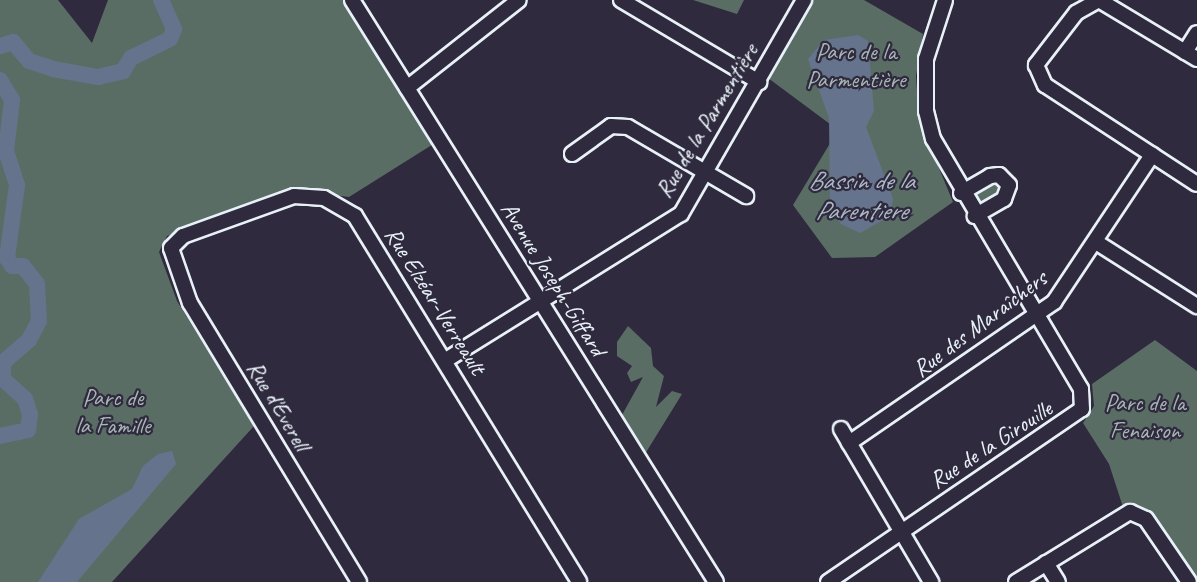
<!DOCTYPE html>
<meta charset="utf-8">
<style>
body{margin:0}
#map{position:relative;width:1197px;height:582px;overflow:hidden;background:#2f2a3d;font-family:Caveat,sans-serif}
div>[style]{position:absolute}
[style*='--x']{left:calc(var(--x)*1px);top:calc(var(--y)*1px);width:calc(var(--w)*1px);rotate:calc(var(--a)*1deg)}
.green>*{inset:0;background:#5a6d65}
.water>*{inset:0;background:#65748c}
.river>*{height:16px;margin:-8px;padding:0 8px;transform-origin:8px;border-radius:8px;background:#65748c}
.roads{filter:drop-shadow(2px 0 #e8f1f8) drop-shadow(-2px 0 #e8f1f8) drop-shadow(0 2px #e8f1f8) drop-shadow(0 -2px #e8f1f8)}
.minor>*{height:14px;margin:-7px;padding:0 7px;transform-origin:7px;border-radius:7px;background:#2f2a3d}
span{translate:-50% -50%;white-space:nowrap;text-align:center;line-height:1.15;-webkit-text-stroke:4.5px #2f2a3d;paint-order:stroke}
.park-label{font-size:24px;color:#a8b6b6}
.street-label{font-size:24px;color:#e8f1f8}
.water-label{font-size:26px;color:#adb9c7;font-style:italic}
</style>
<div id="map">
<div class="green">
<div style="clip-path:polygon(0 0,58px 0,92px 43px,108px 0,345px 0,435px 143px,349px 197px,295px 190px,167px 236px,159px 252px,177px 301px,254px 426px,112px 582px,0 582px)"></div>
<div style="clip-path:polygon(693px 0,744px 0,737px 14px)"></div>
<div style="clip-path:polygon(813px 0,864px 0,923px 34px,916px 76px,919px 120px,953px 202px,875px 257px,832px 258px,793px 205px,838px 130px,768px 78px)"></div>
<div style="clip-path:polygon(993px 182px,1001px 192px,978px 204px,974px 195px)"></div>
<div style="clip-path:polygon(628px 326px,651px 348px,653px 366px,664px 376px,656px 407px,672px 391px,682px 394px,645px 454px,622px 415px,643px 377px,631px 382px,627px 373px,632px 366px,617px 356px,617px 342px)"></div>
<div style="clip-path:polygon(1155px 340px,1197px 371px,1197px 582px,1133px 508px,1123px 507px,1109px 464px,1083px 423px,1094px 406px,1092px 384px)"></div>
</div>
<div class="water">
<div style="clip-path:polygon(858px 35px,868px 41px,874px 111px,866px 127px,893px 199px,890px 216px,860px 233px,841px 224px,830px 202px,829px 118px,808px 59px,824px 40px)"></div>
<div style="clip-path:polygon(172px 451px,176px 464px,77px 582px,38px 582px,79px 519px,132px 489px,143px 466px,158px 454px)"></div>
</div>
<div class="river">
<div style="--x:0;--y:46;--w:14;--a:-17"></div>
<div style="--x:13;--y:42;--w:25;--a:50"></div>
<div style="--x:29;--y:61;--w:25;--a:18"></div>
<div style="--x:53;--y:69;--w:46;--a:10.1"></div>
<div style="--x:98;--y:77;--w:26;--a:-13"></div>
<div style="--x:123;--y:71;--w:15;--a:-58"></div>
<div style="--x:131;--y:58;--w:43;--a:-26"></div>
<div style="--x:170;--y:39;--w:11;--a:-68"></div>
<div style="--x:174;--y:29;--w:32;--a:-114"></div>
<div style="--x:0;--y:80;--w:23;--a:59"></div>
<div style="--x:12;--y:100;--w:51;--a:96.7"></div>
<div style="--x:6;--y:151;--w:36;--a:72"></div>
<div style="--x:17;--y:185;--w:74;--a:97.8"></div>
<div style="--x:7;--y:258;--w:9;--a:58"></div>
<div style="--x:12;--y:266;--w:11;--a:0"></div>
<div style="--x:23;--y:266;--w:23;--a:52"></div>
<div style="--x:37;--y:284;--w:37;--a:87"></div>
<div style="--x:39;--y:321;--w:21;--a:118"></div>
<div style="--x:29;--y:340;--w:35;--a:139"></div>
<div style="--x:3;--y:363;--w:16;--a:90"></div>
<div style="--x:3;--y:379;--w:30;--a:42"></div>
<div style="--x:25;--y:399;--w:16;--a:72"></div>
<div style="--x:30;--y:414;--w:16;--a:97"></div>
<div style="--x:28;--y:430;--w:29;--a:168"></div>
</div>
<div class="roads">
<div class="minor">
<div style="--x:352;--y:0;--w:686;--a:57.98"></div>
<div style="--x:621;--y:0;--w:161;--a:30.7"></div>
<div style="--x:1185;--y:52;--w:22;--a:-58"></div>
<div style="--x:1197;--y:59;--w:114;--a:-149"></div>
<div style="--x:1099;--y:0;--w:26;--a:151"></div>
<div style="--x:1076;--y:13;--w:66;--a:127.6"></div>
<div style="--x:1036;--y:65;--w:22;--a:66"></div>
<div style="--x:1045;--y:85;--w:181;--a:33.1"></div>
<div style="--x:407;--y:88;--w:142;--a:-38.2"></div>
<div style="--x:572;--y:154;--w:48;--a:-35.7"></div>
<div style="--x:611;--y:126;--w:17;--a:3"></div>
<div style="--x:628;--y:127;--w:137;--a:30.3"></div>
<div style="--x:961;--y:193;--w:34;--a:-30"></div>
<div style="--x:990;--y:176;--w:9;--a:-6"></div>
<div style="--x:999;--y:175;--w:14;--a:45"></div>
<div style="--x:1009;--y:185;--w:15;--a:110"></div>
<div style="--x:1004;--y:199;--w:34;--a:150"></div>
<div style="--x:1096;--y:242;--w:120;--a:32.4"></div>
<div style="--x:446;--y:360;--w:277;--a:-31.9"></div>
<div style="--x:681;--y:214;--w:247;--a:-60.1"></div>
<div style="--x:841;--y:429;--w:178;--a:59.5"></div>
<div style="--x:849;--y:443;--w:249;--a:-34.5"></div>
<div style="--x:1054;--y:302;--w:177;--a:-56.3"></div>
<div style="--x:1046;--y:563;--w:22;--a:58"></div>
<div style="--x:359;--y:582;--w:326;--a:-121.2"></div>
<div style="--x:190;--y:303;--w:58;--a:-109.1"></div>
<div style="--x:171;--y:248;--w:17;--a:-45"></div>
<div style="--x:183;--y:236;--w:118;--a:-19.8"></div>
<div style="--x:294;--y:196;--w:30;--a:4"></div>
<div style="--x:324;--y:198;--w:36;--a:30"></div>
<div style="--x:355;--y:216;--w:429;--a:58.5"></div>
<div style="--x:828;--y:582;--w:307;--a:-34.3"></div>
<div style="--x:1082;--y:409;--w:20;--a:-93"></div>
<div style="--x:1081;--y:389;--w:291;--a:-120.6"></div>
<div style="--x:933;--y:139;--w:29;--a:-104"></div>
<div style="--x:926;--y:111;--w:52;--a:-90"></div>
<div style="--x:926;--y:59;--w:62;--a:-72.1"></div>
<div style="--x:1016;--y:582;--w:134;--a:-31.6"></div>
<div style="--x:1130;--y:512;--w:17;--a:24"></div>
<div style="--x:1146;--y:519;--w:76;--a:55.7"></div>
</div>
</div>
<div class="park-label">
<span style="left:856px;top:66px">Parc de la<br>Parmentière</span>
<span style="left:113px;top:412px">Parc de<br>la Famille</span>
<span style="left:1145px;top:417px">Parc de la<br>Fenaison</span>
</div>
<div class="street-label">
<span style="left:707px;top:121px;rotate:-59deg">Rue de la Parmentière</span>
<span style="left:553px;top:279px;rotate:58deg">Avenue Joseph-Giffard</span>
<span style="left:435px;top:301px;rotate:58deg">Rue Elzéar-Verreault</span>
<span style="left:980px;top:324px;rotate:-37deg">Rue des Maraîchers</span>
<span style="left:278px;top:406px;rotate:59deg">Rue d'Everell</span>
<span style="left:991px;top:445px;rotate:-33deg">Rue de la Girouille</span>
</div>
<div class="water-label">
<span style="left:861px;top:196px">Bassin de la<br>Parentiere</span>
</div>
</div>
